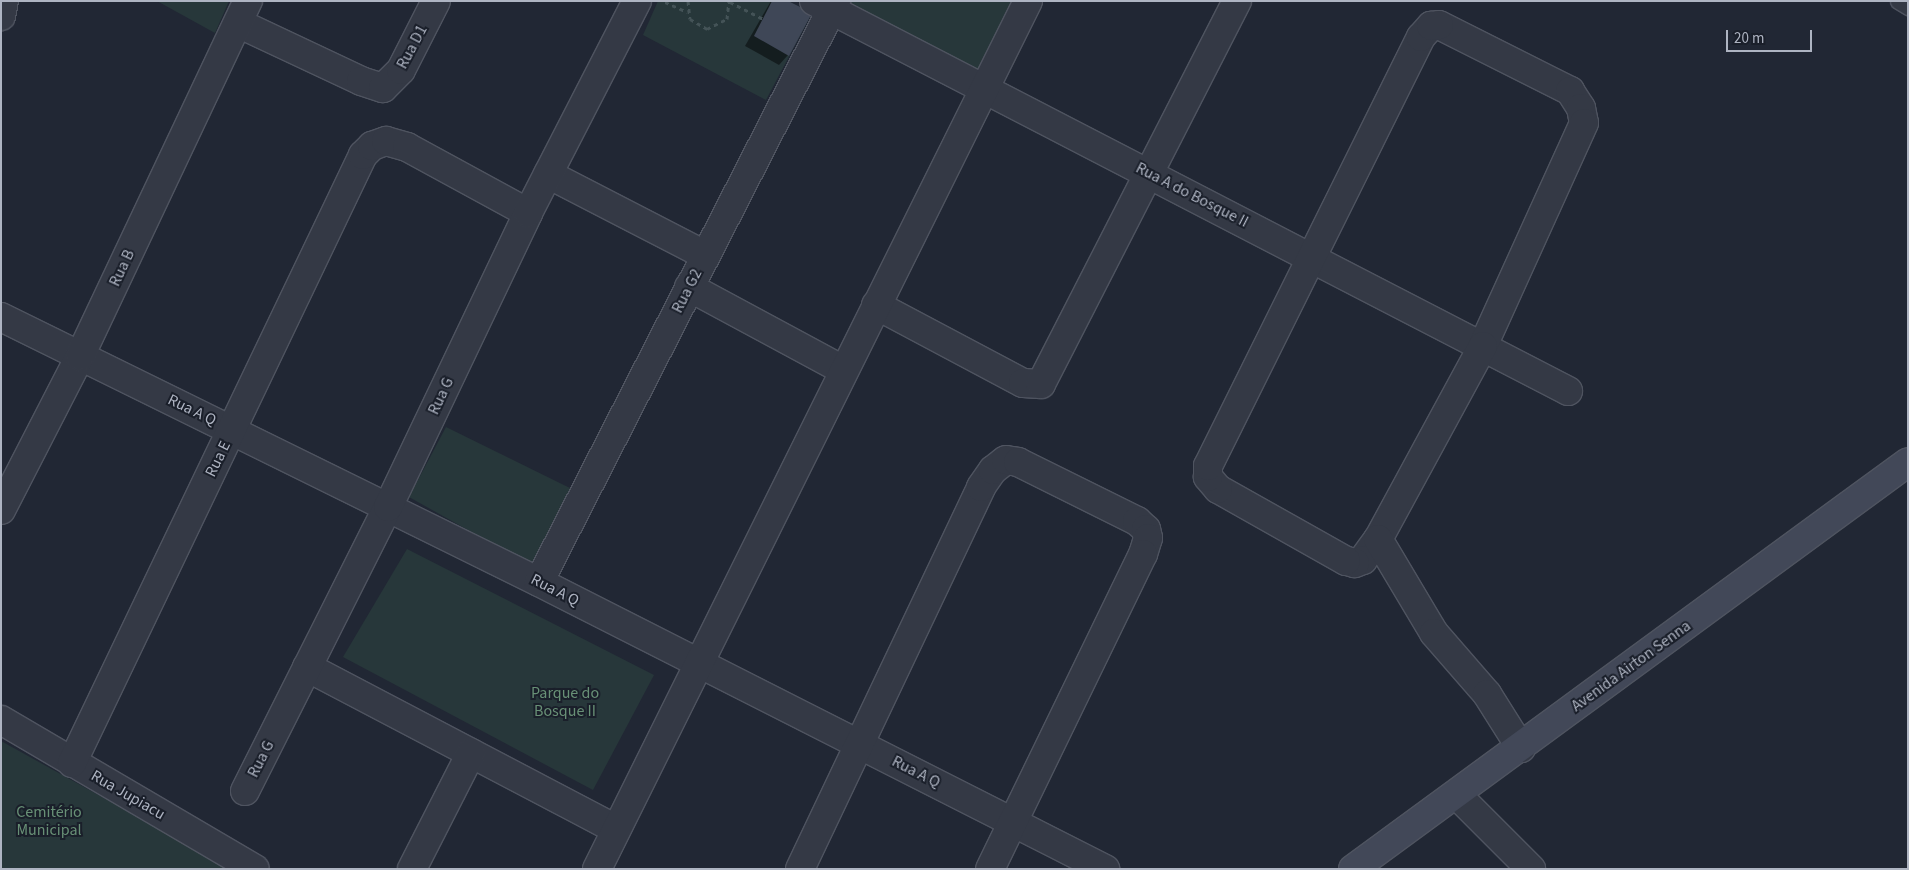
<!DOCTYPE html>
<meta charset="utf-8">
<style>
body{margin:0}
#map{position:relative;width:1909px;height:870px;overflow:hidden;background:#212734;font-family:"Source Sans 3",sans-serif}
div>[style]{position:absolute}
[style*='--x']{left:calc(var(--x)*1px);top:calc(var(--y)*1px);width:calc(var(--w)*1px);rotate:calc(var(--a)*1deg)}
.green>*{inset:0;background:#27373a}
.shadow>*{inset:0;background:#0007}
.building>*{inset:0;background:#3f4757}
.path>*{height:3px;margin-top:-1.5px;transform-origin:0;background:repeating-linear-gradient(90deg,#445357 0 4px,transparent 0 8px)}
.roads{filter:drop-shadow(1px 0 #4f5460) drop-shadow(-1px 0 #4f5460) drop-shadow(0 1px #4f5460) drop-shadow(0 -1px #4f5460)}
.service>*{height:15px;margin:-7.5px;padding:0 7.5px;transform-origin:7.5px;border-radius:7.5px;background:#343945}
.minor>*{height:28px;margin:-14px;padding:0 14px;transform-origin:14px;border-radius:14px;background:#343945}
.tertiary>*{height:28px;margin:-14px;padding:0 14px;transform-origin:14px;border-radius:14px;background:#343945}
.secondary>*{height:28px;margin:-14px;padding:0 14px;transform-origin:14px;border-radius:14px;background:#424858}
span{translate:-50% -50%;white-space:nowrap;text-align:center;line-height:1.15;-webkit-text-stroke:4px #1a1f2a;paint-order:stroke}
.street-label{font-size:16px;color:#aeb4c2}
.park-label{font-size:16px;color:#689076}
.frame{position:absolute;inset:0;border:2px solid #aeb4c2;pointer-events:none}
.scale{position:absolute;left:1726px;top:30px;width:86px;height:22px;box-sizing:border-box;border:2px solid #aeb4c2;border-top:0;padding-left:6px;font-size:15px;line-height:18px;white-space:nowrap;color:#aeb4c2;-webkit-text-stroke:4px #1a1f2a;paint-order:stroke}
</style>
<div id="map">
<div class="green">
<div style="clip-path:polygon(157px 1px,229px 1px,215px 33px)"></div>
<div style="clip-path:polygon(658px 1px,788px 1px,812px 13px,766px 100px,643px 35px)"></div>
<div style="clip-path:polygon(850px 1px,1013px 1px,979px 78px,847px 6px)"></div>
<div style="clip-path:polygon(446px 427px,576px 491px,534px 567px,409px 497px)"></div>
<div style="clip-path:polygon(407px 549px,654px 675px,593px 790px,343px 657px)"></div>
<div style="clip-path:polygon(1px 741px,232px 869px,1px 869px)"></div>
</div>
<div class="shadow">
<div style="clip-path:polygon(771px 1px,785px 1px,788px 55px,779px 65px,745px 46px)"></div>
</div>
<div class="building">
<div style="clip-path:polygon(772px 1px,788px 1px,812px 13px,789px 56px,754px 36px)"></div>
</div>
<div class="path">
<div style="--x:688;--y:1;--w:18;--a:84"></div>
<div style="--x:690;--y:19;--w:20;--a:30"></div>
<div style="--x:707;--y:29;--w:22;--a:-27"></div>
<div style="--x:727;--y:19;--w:18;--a:-84"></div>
<div style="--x:665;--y:2;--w:24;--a:24"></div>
<div style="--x:730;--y:2;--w:37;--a:27"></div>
</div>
<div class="roads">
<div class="service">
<div style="--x:1898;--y:1;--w:12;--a:31"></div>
</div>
<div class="minor">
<div style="--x:814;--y:1;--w:849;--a:27.35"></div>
<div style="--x:238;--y:23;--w:136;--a:25.2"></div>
<div style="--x:361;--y:81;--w:23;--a:18"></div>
<div style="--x:383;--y:88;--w:25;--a:-45"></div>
<div style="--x:401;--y:70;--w:77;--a:-63.1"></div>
<div style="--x:1439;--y:25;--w:147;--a:26.7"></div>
<div style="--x:1570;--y:91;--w:20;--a:57"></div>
<div style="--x:1581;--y:108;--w:15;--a:79"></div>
<div style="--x:1584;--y:123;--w:245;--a:114.4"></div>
<div style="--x:1483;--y:346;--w:220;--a:118.5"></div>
<div style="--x:1378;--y:539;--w:26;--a:126"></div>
<div style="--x:1363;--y:560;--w:9;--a:159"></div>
<div style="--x:1355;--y:563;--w:9;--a:-167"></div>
<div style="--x:1346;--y:561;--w:147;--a:-150.6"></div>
<div style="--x:1218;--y:489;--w:16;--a:-130"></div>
<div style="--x:1208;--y:477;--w:11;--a:-90"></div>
<div style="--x:1208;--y:466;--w:479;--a:-63.6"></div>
<div style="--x:1421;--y:37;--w:15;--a:-48"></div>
<div style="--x:1431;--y:26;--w:8;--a:-7"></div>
<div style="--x:548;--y:174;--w:177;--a:27.3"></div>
<div style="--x:689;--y:287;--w:175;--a:28.3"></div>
<div style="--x:876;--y:305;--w:166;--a:28"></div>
<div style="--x:1023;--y:383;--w:18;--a:3"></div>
<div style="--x:1041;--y:384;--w:430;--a:-62.9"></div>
<div style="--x:1;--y:317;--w:600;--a:26.22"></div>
<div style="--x:539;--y:582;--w:635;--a:26.89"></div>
<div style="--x:1;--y:510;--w:173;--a:-62.8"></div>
<div style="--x:80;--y:356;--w:393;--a:-64.7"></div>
<div style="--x:1378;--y:539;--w:109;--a:59.2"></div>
<div style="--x:1434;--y:633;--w:81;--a:49"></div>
<div style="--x:1487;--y:694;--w:64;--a:57.8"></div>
<div style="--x:539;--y:582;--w:653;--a:-62.92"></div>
<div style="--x:307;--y:667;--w:349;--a:27.7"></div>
<div style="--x:1;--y:720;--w:294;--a:30.4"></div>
<div style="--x:72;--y:763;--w:674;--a:-64.42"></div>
<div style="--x:363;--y:155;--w:13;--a:-45"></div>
<div style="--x:372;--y:146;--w:15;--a:-20"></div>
<div style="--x:386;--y:141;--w:22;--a:16"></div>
<div style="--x:407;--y:147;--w:138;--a:28.6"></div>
<div style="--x:245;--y:791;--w:318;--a:-63.3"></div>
<div style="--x:388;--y:507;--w:326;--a:-64.5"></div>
<div style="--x:528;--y:213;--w:238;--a:-62.8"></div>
<div style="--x:1457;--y:795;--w:105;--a:45"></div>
<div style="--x:412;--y:869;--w:130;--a:-63"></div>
<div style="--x:597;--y:869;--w:969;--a:-63.59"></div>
<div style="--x:800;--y:869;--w:423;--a:-64.6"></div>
<div style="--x:981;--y:487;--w:21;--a:-55"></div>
<div style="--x:993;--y:470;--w:16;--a:-38"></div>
<div style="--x:1006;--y:460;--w:12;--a:9"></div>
<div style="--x:1018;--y:462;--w:133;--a:26.4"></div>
<div style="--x:1137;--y:521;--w:12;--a:42"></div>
<div style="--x:1146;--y:529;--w:9;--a:77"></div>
<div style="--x:1148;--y:538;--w:17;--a:107"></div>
<div style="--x:1143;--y:554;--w:350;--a:115.9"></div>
</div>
<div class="tertiary">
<div style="--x:1;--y:16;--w:15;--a:-79"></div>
</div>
<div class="secondary">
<div style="--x:1353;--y:869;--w:688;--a:-36.25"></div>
</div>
</div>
<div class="street-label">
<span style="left:412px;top:47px;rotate:-62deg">Rua D1</span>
<span style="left:1192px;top:195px;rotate:27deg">Rua A do Bosque II</span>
<span style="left:122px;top:268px;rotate:-65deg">Rua B</span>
<span style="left:687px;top:291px;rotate:-63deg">Rua G2</span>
<span style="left:441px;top:396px;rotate:-65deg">Rua G</span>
<span style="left:192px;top:410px;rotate:26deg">Rua A Q</span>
<span style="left:218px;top:459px;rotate:-64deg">Rua E</span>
<span style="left:555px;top:590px;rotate:27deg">Rua A Q</span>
<span style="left:1631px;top:666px;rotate:-36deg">Avenida Airton Senna</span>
<span style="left:261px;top:759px;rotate:-63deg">Rua G</span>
<span style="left:916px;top:772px;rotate:27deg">Rua A Q</span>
<span style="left:128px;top:795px;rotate:30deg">Rua Jupiacu</span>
</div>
<div class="park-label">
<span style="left:565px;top:702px">Parque do<br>Bosque II</span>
<span style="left:49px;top:821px">Cemitério<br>Municipal</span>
</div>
<div class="frame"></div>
<div class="scale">20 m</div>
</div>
